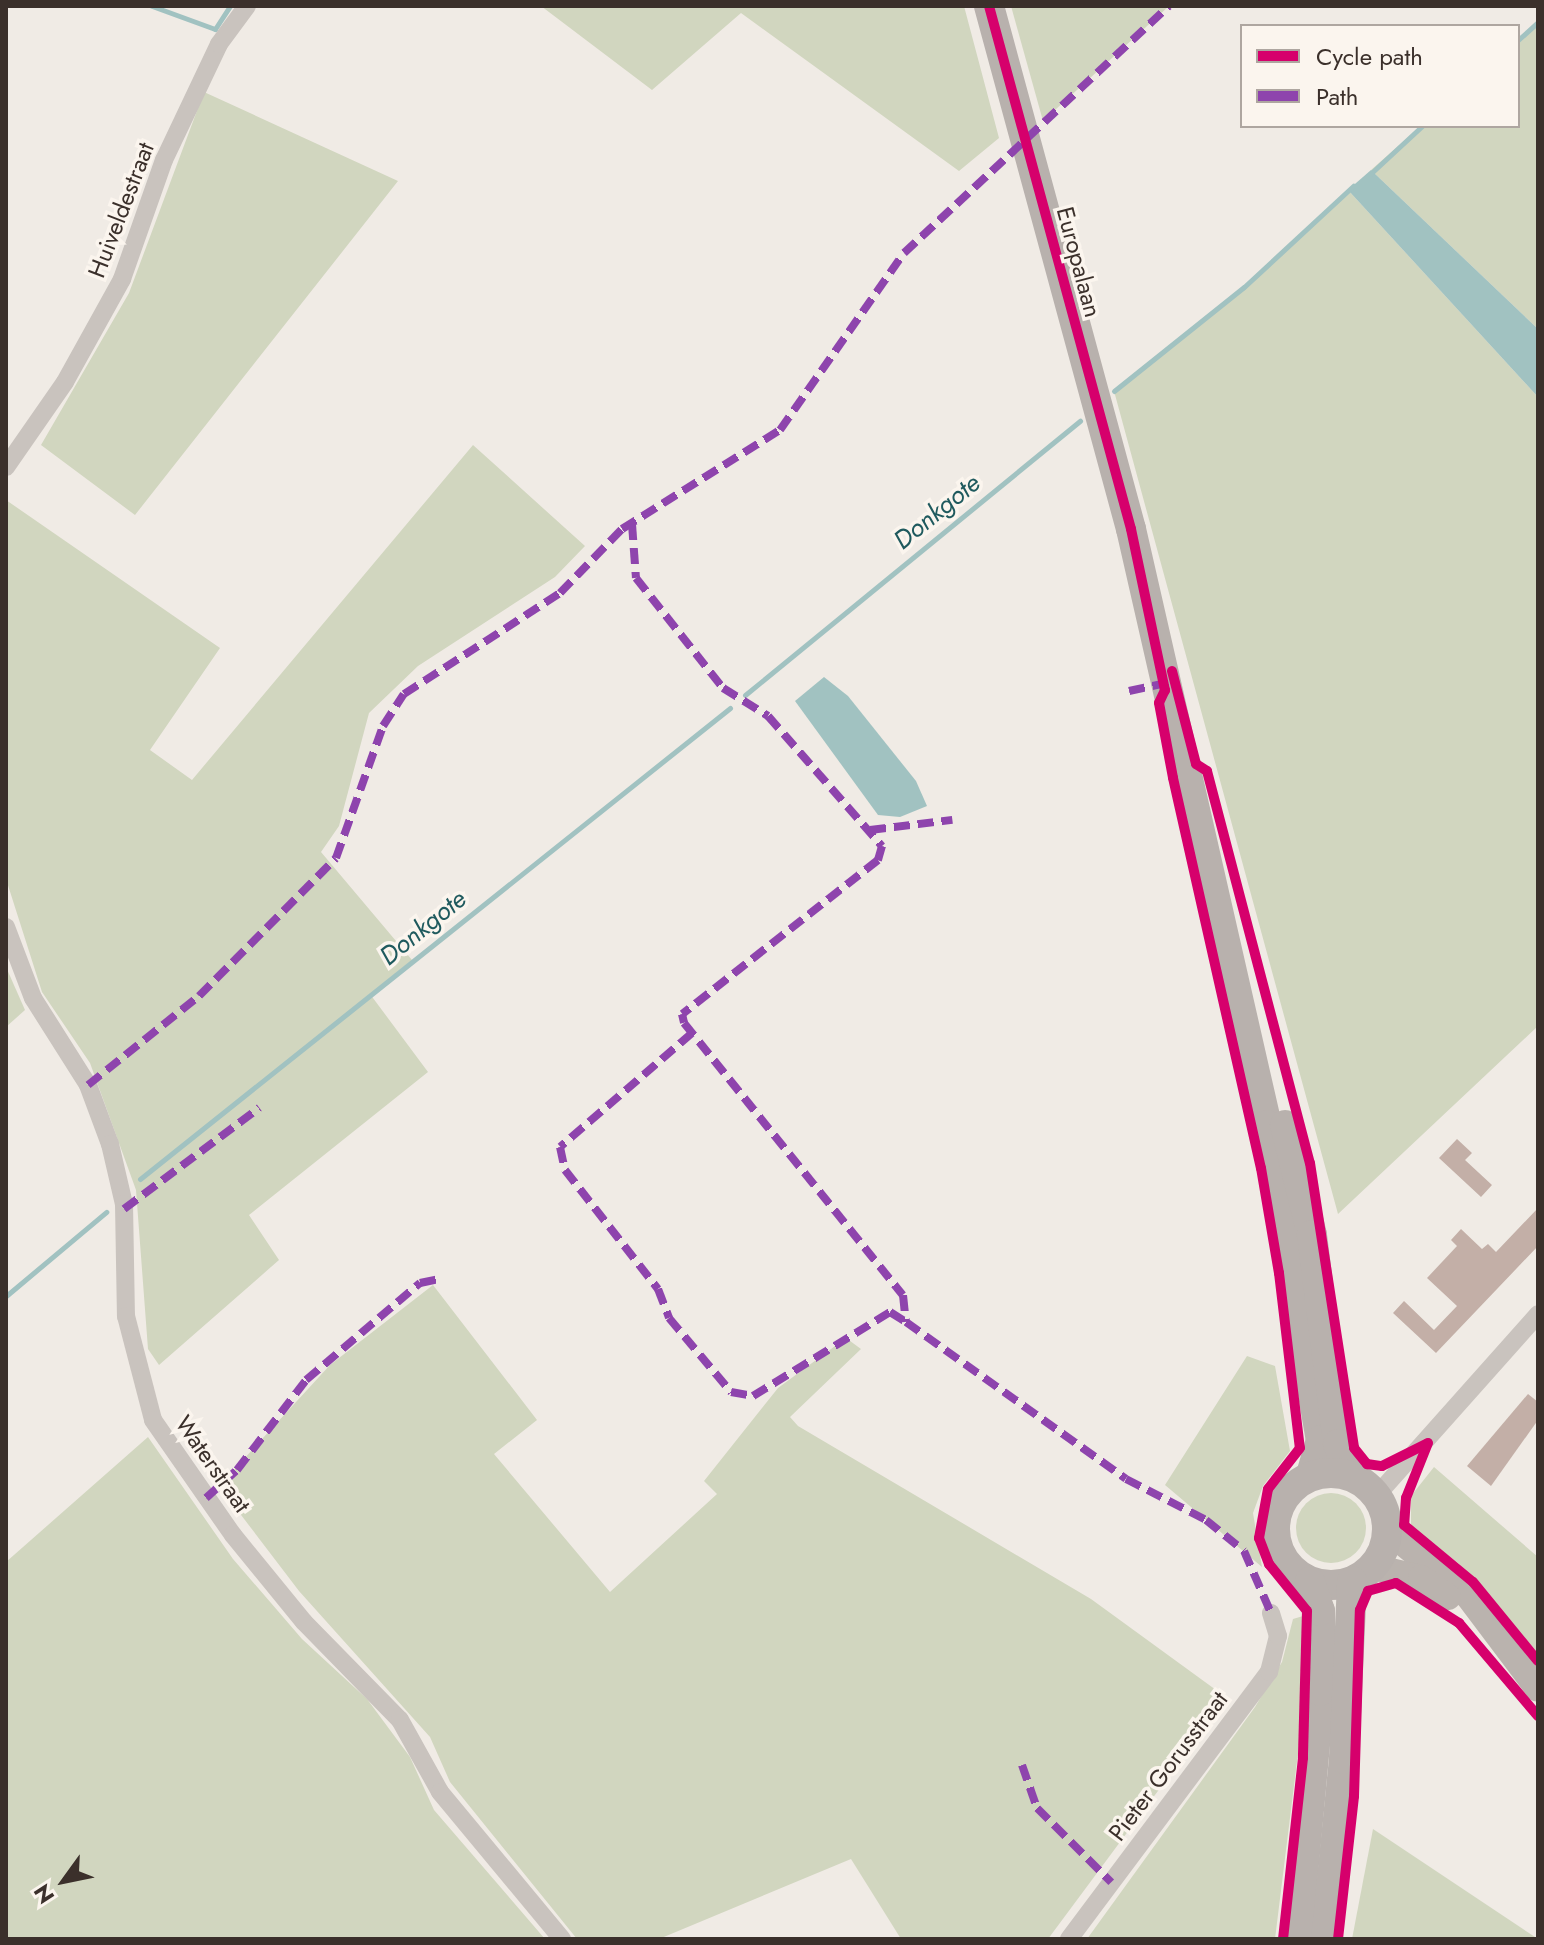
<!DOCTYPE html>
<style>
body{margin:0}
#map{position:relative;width:1544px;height:1945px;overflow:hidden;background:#f0ebe5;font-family:Jost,sans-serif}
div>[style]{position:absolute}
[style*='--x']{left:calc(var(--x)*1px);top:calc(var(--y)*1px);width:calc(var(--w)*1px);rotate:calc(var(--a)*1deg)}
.green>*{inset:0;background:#d1d6bf}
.round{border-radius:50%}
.water>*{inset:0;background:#a1c2c1}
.stream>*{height:5px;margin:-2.5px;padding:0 2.5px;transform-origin:2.5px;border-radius:2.5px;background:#a1c2c1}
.building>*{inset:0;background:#c3afa7}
.street>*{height:18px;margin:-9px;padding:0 9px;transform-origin:9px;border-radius:9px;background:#c9c3be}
.secondary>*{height:26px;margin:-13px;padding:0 13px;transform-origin:13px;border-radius:13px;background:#bab3ae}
.primary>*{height:30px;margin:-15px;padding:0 15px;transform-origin:15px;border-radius:15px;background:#b8b1ad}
.primary>.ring{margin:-15px;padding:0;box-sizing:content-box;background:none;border:30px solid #b8b1ad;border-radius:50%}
.quiet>*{height:8px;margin-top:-4px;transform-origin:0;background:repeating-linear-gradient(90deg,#8e44ad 0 16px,transparent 0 24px)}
.cycleway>*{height:10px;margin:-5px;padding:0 5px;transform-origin:5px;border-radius:5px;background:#d6006c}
span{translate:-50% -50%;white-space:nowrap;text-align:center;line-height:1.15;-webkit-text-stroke:7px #fbf5ee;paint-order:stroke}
.street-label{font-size:24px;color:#3b302b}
.water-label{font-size:26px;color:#1f5a5e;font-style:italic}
.frame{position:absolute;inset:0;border:8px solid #3b302b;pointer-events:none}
.legend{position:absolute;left:1240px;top:24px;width:280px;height:104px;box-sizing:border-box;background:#fbf5ee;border:2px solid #aea6a0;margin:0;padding:10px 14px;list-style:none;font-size:24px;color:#3b302b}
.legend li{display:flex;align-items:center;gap:16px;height:40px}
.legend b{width:40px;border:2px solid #aea6a0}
.north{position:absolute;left:24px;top:1841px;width:80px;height:80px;-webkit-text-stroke:6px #fbf5ee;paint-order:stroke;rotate:237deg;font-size:22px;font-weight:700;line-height:32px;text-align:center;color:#3b302b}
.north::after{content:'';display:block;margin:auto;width:28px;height:36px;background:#3b302b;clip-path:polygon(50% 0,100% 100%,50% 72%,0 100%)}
</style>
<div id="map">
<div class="green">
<div style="clip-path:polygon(541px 6px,964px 6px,999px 138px,959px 171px,741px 13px,652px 90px)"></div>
<div style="clip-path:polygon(1011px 6px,1169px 6px,1043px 121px)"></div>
<div style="clip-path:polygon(1538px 22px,1538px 329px,1371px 170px,1421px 126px,1518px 126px,1518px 40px)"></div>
<div style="clip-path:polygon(204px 92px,398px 181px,135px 515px,41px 445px,129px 293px)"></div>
<div style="clip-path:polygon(1348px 190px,1538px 397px,1538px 1026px,1338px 1214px,1114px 391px,1244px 287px)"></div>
<div style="clip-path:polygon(473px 445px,585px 546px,555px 577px,418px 666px,369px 713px,339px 826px,321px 852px,412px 960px,370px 994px,428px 1072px,249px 1215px,279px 1260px,159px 1365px,148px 1349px,136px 1190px,90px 1063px,42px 992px,6px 879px,6px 500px,220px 648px,150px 750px,192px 780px)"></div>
<div style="clip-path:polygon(6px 967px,25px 1010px,6px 1027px)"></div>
<div style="clip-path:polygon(433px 1285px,537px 1420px,494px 1454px,610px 1592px,717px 1494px,704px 1481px,778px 1388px,846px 1338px,861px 1349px,790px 1417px,798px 1426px,1091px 1599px,1227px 1698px,1048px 1939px,901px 1939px,851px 1859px,659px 1939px,577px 1939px,450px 1782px,430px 1737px,299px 1591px,219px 1486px,330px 1365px)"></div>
<div style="clip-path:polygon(1247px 1356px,1275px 1366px,1290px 1451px,1263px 1486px,1253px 1513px,1262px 1567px,1165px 1485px)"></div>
<div style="clip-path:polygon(148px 1437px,233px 1559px,302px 1639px,367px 1699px,410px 1757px,434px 1810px,545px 1939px,6px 1939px,6px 1562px)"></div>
<div style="clip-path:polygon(1434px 1467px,1538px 1557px,1538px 1653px,1458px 1563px,1411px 1527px,1411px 1496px)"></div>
<div class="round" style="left:1296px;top:1493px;width:70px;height:70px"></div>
<div style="clip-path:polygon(1303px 1616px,1302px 1721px,1275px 1939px,1087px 1939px,1255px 1707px,1282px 1662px,1293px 1619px)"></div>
<div style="clip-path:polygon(1373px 1829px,1538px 1939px,1352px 1939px)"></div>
</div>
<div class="water">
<div style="clip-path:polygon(1371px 170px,1538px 329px,1538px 397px,1348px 190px)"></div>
<div style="clip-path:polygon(824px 677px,848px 696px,916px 781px,927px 806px,900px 817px,878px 815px,795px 701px)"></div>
</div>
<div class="stream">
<div style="--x:152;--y:6;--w:67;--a:20.1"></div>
<div style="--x:215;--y:29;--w:27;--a:-57"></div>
<div style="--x:1518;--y:40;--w:27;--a:-42"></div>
<div style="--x:1368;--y:176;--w:74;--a:-42.8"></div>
<div style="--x:1114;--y:391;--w:166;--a:-38.7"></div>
<div style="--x:1244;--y:287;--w:149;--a:-42.8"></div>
<div style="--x:745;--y:695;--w:433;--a:-39.3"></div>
<div style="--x:140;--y:1179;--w:755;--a:-38.6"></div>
<div style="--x:6;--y:1296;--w:131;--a:-40"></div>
</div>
<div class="building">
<div style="clip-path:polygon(1457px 1139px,1472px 1153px,1465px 1160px,1492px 1185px,1481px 1197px,1439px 1158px)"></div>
<div style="clip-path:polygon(1538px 1208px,1538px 1246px,1436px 1353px,1393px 1313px,1404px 1301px,1434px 1330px,1457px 1306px,1427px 1278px,1457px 1246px,1451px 1240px,1461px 1229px,1482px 1249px,1488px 1244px,1496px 1252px)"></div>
<div style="clip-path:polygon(1528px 1394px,1538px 1402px,1538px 1420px,1491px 1486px,1467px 1466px)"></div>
</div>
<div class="street">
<div style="--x:6;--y:467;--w:103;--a:-55.2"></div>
<div style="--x:65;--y:382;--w:118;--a:-61"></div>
<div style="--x:122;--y:279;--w:126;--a:-70.6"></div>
<div style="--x:164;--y:160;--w:128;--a:-64.6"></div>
<div style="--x:219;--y:44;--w:47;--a:-53.6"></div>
<div style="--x:6;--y:927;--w:76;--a:69.2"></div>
<div style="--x:33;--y:998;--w:103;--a:57.7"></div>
<div style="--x:88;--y:1085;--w:63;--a:69.6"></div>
<div style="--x:110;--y:1144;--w:62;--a:76.9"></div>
<div style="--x:124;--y:1204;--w:112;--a:89"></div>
<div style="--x:126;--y:1316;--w:107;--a:75.4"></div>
<div style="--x:153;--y:1420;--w:140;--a:55.2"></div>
<div style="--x:233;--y:1535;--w:112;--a:50.8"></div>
<div style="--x:304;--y:1622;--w:137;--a:45.6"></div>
<div style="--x:400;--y:1720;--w:82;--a:60.9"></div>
<div style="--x:440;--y:1792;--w:191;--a:50.3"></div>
<div style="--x:1377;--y:1495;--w:242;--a:-48.3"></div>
<div style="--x:1069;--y:1939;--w:334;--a:-53.2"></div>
<div style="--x:1269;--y:1672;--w:37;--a:-76"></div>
<div style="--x:1278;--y:1636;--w:24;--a:-107"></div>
</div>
<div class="secondary">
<div style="--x:1388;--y:1531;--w:103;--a:39.1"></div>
<div style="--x:1468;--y:1596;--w:116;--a:53"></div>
<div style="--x:1373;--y:1567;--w:49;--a:12.9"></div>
<div style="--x:1421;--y:1578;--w:33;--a:35"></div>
</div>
<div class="primary">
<div style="--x:989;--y:6;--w:542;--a:74.81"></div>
<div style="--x:1131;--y:529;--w:611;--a:77.15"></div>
<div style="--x:1267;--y:1125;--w:320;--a:80.3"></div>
<div style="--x:1321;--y:1440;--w:36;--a:106"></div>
<div style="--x:1285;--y:1125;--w:113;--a:76.2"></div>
<div style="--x:1312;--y:1235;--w:211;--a:82.9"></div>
<div style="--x:1338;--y:1444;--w:33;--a:69"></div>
<div class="ring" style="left:1275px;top:1473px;width:82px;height:82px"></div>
<div style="--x:1297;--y:1939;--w:249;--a:-84.7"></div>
<div style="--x:1320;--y:1691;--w:80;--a:-90"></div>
<div style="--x:1320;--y:1611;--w:31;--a:-109"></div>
<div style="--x:1326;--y:1939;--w:181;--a:-84.3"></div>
<div style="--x:1344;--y:1759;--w:178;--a:-87.4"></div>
</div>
<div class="quiet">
<div style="--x:632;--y:524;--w:54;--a:85.8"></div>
<div style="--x:636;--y:578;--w:140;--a:51.7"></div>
<div style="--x:723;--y:688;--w:53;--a:31.9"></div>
<div style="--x:768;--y:716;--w:173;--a:48.8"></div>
<div style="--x:882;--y:846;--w:15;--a:106"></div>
<div style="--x:878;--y:860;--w:249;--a:141.8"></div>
<div style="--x:682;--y:1014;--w:9;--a:77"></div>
<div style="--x:684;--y:1023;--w:349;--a:51.2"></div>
<div style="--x:903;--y:1295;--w:27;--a:84"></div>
<div style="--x:906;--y:1322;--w:270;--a:35.5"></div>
<div style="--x:1126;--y:1479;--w:90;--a:27.1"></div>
<div style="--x:1206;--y:1520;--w:49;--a:39.2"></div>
<div style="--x:1244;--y:1551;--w:68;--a:66.5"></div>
<div style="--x:1129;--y:691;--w:40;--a:-12"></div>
<div style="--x:870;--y:830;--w:83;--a:-7"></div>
<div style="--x:692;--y:1033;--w:174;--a:139.2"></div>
<div style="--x:560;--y:1147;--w:24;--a:78"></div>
<div style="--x:565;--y:1170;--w:151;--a:52"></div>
<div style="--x:658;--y:1289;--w:31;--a:69"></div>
<div style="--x:669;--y:1318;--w:97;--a:50"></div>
<div style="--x:731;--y:1392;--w:22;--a:10"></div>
<div style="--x:753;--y:1396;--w:161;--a:-31.5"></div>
<div style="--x:890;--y:1312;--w:19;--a:32"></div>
<div style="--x:88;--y:1085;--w:142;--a:-38.7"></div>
<div style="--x:199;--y:996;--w:194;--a:-45.2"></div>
<div style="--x:336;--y:858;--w:140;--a:-70.4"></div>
<div style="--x:383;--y:726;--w:38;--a:-57"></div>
<div style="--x:404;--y:694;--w:186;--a:-32.9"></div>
<div style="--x:560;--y:593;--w:89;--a:-45.9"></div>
<div style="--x:622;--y:529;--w:186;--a:-32.1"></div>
<div style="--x:780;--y:430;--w:216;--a:-55"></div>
<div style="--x:904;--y:253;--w:362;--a:-43"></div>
<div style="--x:124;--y:1209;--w:169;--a:-36.8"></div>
<div style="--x:206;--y:1498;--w:42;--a:-42.1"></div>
<div style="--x:237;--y:1470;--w:113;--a:-52.5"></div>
<div style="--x:306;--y:1380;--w:150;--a:-40.4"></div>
<div style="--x:420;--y:1283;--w:19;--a:-12"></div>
<div style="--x:1022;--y:1765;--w:46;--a:70.8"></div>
<div style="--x:1037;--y:1808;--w:105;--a:45"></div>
</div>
<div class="cycleway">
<div style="--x:989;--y:6;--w:542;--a:74.81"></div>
<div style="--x:1131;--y:529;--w:165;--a:78.1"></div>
<div style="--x:1165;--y:690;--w:14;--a:115"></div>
<div style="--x:1159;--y:703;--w:76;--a:79.4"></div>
<div style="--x:1173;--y:778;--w:400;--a:77.3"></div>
<div style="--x:1261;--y:1168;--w:107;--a:80.3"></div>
<div style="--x:1279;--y:1273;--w:176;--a:83.2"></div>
<div style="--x:1300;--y:1448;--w:52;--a:128"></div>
<div style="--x:1268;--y:1489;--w:50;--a:100.4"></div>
<div style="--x:1259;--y:1538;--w:28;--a:69"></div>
<div style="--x:1269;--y:1564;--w:60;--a:51"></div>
<div style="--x:1307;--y:1611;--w:147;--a:91.6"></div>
<div style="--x:1303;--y:1758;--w:182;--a:96.3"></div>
<div style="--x:1172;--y:671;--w:96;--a:75.5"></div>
<div style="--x:1196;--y:764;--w:13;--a:32"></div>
<div style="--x:1207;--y:771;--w:405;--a:75.3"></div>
<div style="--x:1310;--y:1163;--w:288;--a:81.2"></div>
<div style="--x:1354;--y:1448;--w:21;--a:51"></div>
<div style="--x:1367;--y:1464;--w:15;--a:8"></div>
<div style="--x:1382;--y:1466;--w:51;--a:-26.6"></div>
<div style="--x:1428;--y:1443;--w:59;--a:111.8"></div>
<div style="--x:1406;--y:1498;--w:27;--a:94"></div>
<div style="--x:1404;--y:1525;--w:89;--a:39.6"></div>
<div style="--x:1473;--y:1582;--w:102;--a:50.6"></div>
<div style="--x:1338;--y:1939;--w:144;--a:-83.6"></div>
<div style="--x:1354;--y:1796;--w:186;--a:-88.2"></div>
<div style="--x:1360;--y:1610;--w:21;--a:-67"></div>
<div style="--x:1368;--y:1591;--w:29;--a:-16"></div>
<div style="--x:1396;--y:1583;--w:75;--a:32.4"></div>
<div style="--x:1459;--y:1623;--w:122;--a:49.7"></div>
</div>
<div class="street-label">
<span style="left:121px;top:210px;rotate:-69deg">Huiveldestraat</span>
<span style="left:1079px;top:262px;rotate:75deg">Europalaan</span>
<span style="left:213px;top:1464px;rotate:55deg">Waterstraat</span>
<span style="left:1168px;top:1766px;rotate:-53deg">Pieter Gorusstraat</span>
</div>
<div class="water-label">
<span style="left:937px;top:512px;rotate:-39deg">Donkgote</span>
<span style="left:423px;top:928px;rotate:-39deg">Donkgote</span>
</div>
<div class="frame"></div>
<ul class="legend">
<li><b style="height:10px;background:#d6006c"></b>Cycle path</li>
<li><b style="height:10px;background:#8e44ad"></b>Path</li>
</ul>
<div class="north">N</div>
</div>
